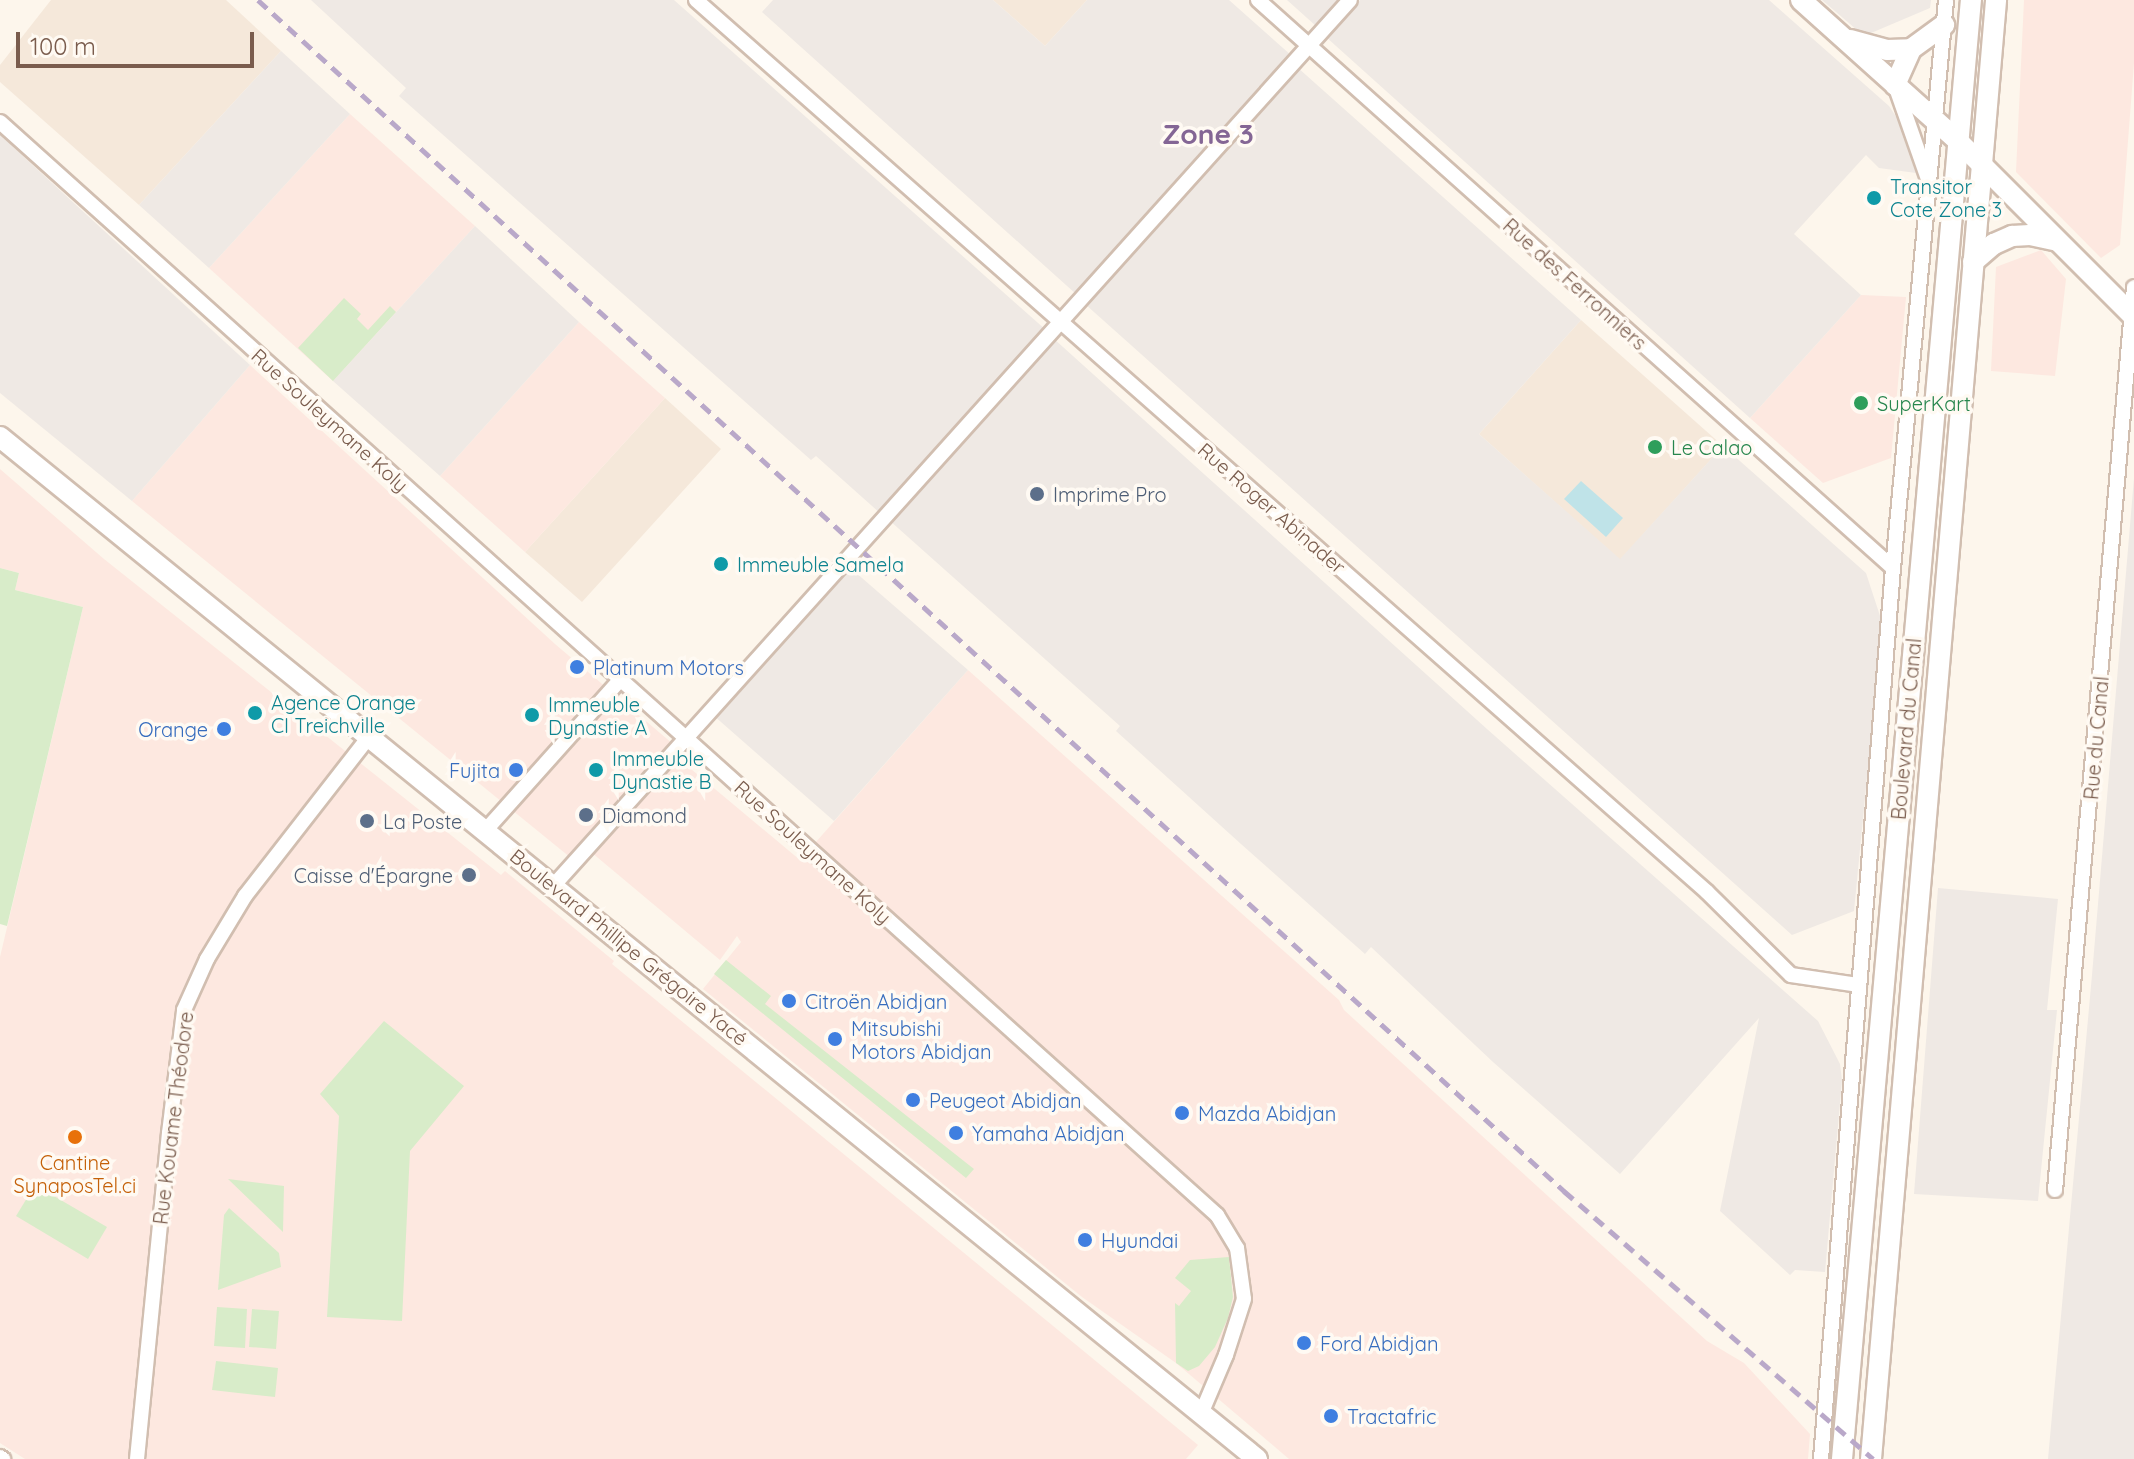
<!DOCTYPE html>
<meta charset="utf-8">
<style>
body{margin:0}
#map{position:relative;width:2134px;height:1459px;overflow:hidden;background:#fdf6ec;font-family:Quicksand,sans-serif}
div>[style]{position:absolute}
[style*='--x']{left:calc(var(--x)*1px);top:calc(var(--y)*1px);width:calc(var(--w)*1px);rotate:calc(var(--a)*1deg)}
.residential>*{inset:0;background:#f5e8da}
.commercial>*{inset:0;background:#fde8e0}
.industrial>*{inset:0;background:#efe9e4}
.green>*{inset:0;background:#d8ecc9}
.water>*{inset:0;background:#bfe3e8}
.roads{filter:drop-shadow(2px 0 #d1beb0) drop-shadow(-2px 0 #d1beb0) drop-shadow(0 2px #d1beb0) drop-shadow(0 -2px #d1beb0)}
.street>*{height:14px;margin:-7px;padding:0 7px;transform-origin:7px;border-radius:7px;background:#fff}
.secondary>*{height:20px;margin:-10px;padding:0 10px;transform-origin:10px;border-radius:10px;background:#fff}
.rail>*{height:5px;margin-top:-2.5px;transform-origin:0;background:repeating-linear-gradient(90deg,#b9a8c9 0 12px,transparent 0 20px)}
.dots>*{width:22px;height:22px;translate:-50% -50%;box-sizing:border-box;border:4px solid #fffaf3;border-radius:50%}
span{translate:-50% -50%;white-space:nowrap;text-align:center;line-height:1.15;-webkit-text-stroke:7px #fffaf3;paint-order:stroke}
.culture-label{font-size:20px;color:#0d838f}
.left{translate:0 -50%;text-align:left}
.street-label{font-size:20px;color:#7a5c4d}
.leisure-label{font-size:20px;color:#27864d}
.service-label{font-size:20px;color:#4e5e75}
.right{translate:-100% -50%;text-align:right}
.shop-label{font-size:20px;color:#366cbe}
.food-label{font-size:20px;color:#c56008}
.district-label{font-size:28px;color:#846695;font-weight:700}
.scale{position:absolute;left:16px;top:32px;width:238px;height:36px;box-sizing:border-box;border:4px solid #7a5c4d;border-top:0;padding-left:10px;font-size:24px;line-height:28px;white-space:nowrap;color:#7a5c4d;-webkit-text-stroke:6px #fffaf3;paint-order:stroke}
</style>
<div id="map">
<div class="residential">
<div style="clip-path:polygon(51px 0,226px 0,281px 51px,139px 205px,0 82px,0 65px)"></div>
<div style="clip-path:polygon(993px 0,1087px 0,1045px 46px)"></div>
<div style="clip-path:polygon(1581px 320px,1723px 446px,1620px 560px,1479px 434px)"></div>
<div style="clip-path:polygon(665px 398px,721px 449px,582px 602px,525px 552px)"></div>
</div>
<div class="commercial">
<div style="clip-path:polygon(2024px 0,2134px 0,2134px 63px,2120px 245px,2101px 258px,2016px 172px)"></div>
<div style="clip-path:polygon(350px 114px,475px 226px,333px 381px,209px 268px)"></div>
<div style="clip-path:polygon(2041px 250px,2066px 279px,2055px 376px,1991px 371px,1996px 267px)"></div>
<div style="clip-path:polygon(1861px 295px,1906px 297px,1891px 458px,1823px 483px,1750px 418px)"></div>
<div style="clip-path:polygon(579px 322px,665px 398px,525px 552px,440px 476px)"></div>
<div style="clip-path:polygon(250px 365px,555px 644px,673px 744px,571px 858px,132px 501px)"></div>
<div style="clip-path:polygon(0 469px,104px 559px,501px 875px,505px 871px,614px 961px,612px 964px,1198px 1445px,1186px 1459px,25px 1459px,0 1443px,0 957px,83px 607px,15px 590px,19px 573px,0 568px)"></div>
<div style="clip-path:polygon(968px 670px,1339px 1000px,1344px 1010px,1707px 1341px,1744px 1363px,1810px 1434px,1808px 1459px,1289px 1459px,1176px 1363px,1082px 1297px,703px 989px,741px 942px,737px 936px,720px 960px,591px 852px,673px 754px,800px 860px)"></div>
</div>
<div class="industrial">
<div style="clip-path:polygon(311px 0,674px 0,1046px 330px,881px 514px,816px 456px,811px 460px,399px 96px,406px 88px)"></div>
<div style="clip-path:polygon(773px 0,993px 0,1045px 46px,1087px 0,1229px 0,1292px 56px,1076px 294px,762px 12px)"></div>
<div style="clip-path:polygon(1287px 0,1339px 0,1316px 26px)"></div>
<div style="clip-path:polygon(1360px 0,1769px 0,1889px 106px,1899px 121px,1916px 173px,1879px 168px,1866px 155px,1794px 234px,1861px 295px,1750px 418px,1326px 37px)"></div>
<div style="clip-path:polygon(1822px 0,1931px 0,1930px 8px,1864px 36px)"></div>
<div style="clip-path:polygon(281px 51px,350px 114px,209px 268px,139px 205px)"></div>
<div style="clip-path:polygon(1297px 67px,1581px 320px,1479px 434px,1620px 559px,1723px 446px,1866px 573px,1882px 622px,1854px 911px,1792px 935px,1085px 304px)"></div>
<div style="clip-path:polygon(0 135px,250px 365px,132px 501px,0 393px)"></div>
<div style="clip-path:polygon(475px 226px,579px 322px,440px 476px,333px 381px)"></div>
<div style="clip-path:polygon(1053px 338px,1487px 729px,1818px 1021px,1840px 1064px,1842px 1080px,1825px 1272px,1795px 1270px,1790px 1275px,1720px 1211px,1759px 1018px,1620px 1174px,1493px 1062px,1371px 947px,1365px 954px,1241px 844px,1116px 731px,1120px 726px,889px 520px)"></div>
<div style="clip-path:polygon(2134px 478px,2134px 1459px,2048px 1459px,2092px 975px)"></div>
<div style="clip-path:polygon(847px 565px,968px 670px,834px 821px,713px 715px)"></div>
<div style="clip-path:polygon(1938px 888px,2058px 899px,2047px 1010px,2057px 1010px,2038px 1201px,1914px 1194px)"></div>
</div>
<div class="green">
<div style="clip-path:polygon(344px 298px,361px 314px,357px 319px,368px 330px,390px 306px,396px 312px,333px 381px,298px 348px)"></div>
<div style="clip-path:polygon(0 568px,19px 573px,15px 590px,83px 607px,7px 926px,0 924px)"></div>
<div style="clip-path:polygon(726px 960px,771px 996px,765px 1004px,974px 1169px,966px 1178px,714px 974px)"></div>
<div style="clip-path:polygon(384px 1021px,464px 1086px,410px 1151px,402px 1321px,327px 1317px,339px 1116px,320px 1094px)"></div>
<div style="clip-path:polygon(228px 1179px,284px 1186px,283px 1232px)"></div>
<div style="clip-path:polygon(35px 1185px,107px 1227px,88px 1259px,16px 1216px)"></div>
<div style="clip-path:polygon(229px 1208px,279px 1253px,281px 1267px,218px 1290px,224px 1215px)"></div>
<div style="clip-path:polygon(1229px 1257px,1233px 1297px,1228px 1318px,1215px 1347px,1199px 1366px,1188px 1371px,1176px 1363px,1175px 1303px,1179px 1306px,1191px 1291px,1175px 1278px,1190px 1260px)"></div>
<div style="clip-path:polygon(217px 1307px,247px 1309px,245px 1348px,214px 1346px)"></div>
<div style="clip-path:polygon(252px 1309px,279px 1311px,276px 1349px,249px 1347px)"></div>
<div style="clip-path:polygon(216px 1361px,278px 1368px,275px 1397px,212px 1390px)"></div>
</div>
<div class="water">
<div style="clip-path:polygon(1581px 481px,1623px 518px,1606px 537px,1564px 499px)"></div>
</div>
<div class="roads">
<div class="street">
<div style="--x:696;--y:0;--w:1348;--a:41.42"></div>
<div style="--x:1707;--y:892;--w:118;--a:44.7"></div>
<div style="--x:1791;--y:975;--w:69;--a:8.4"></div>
<div style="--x:1258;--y:0;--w:852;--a:41.81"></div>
<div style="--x:1895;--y:85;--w:100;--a:70.7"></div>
<div style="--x:0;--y:122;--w:1636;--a:41.93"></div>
<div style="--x:1217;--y:1215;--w:39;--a:59"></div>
<div style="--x:1237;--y:1248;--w:51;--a:82.2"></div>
<div style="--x:1244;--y:1299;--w:59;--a:107.8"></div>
<div style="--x:1226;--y:1355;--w:64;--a:113"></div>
<div style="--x:485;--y:831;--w:203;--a:-48.2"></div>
<div style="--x:554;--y:885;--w:1190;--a:-48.03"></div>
<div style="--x:2055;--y:1190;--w:906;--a:-85"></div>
<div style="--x:0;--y:1457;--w:4;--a:34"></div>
<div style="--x:137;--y:1459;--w:328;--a:-84.4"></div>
<div style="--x:169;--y:1133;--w:124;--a:-83"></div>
<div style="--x:184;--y:1010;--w:56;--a:-65.7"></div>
<div style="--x:207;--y:959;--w:74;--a:-58.9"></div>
<div style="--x:245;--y:896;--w:202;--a:-52.1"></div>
<div style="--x:1821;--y:1459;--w:894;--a:-85.38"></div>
<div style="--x:1893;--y:568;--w:570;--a:-84.67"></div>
</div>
<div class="secondary">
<div style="--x:1801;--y:0;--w:210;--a:41.9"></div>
<div style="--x:1957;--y:140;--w:250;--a:45"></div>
<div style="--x:1850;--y:40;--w:38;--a:15"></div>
<div style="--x:1887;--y:50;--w:24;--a:-2"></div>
<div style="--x:1895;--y:85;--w:39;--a:-66"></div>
<div style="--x:1911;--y:49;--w:41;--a:-36"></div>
<div style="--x:1973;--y:262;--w:28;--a:-41"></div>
<div style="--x:1994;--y:244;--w:20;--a:-24"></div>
<div style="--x:2012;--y:236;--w:18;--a:-3"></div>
<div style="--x:2030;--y:235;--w:25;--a:12"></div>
<div style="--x:0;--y:437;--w:1620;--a:39.11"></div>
<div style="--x:1842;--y:1459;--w:1465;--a:-84.95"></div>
<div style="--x:1871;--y:1459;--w:1464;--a:-85.1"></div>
</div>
</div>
<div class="rail">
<div style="--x:258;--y:0;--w:1768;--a:42.36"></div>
<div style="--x:1564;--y:1191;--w:409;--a:40.9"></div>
</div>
<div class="dots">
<div style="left:1874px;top:198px;background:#0f9aa8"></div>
<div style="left:1861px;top:403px;background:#2e9e5b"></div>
<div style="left:1655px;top:447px;background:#2e9e5b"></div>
<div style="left:1037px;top:494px;background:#5c6f8a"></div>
<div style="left:721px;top:564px;background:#0f9aa8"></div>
<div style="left:577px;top:667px;background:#3f7fe0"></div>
<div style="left:255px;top:713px;background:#0f9aa8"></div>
<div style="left:532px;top:715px;background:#0f9aa8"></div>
<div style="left:224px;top:729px;background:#3f7fe0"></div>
<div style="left:516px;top:770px;background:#3f7fe0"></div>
<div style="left:596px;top:770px;background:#0f9aa8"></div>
<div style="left:586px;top:815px;background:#5c6f8a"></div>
<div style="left:367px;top:821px;background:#5c6f8a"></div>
<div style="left:469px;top:875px;background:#5c6f8a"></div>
<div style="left:789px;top:1001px;background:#3f7fe0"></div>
<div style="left:835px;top:1039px;background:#3f7fe0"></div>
<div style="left:913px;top:1100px;background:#3f7fe0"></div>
<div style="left:1182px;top:1113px;background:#3f7fe0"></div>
<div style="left:956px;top:1133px;background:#3f7fe0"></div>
<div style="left:75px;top:1137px;background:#e8710a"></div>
<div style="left:1085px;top:1240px;background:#3f7fe0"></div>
<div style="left:1304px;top:1343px;background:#3f7fe0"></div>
<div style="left:1331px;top:1416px;background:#3f7fe0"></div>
</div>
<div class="culture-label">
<span class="left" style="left:1890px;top:198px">Transitor<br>Cote Zone 3</span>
<span class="left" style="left:737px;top:564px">Immeuble Samela</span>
<span class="left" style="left:271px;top:714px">Agence Orange<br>CI Treichville</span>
<span class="left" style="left:548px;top:716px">Immeuble<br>Dynastie A</span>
<span class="left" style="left:612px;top:770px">Immeuble<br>Dynastie B</span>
</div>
<div class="street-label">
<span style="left:1575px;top:284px;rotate:42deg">Rue des Ferronniers</span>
<span style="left:330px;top:420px;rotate:42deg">Rue Souleymane Koly</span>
<span style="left:1272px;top:508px;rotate:41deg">Rue Roger Abinader</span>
<span style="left:1906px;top:729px;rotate:-85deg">Boulevard du Canal</span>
<span style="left:2096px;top:738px;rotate:-85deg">Rue du Canal</span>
<span style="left:813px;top:852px;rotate:42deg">Rue Souleymane Koly</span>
<span style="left:629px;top:947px;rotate:39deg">Boulevard Phillipe Grégoire Yacé</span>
<span style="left:173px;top:1118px;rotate:-83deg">Rue Kouame Théodore</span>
</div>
<div class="leisure-label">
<span class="left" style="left:1877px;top:403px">SuperKart</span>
<span class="left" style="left:1671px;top:447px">Le Calao</span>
</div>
<div class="service-label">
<span class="left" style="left:1053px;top:494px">Imprime Pro</span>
<span class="left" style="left:602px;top:815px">Diamond</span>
<span class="left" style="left:383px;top:821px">La Poste</span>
<span class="right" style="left:453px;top:875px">Caisse d'Épargne</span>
</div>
<div class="shop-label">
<span class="left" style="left:593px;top:667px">Platinum Motors</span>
<span class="right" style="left:208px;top:729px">Orange</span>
<span class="right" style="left:500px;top:770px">Fujita</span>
<span class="left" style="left:805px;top:1001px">Citroën Abidjan</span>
<span class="left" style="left:851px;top:1040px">Mitsubishi<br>Motors Abidjan</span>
<span class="left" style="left:929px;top:1100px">Peugeot Abidjan</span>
<span class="left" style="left:1198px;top:1113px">Mazda Abidjan</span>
<span class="left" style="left:972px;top:1133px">Yamaha Abidjan</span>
<span class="left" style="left:1101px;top:1240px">Hyundai</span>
<span class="left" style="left:1320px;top:1343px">Ford Abidjan</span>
<span class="left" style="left:1347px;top:1416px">Tractafric</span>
</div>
<div class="food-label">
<span style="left:75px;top:1174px">Cantine<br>SynaposTel.ci</span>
</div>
<div class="district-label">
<span style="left:1208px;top:134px">Zone 3</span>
</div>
<div class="scale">100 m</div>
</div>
